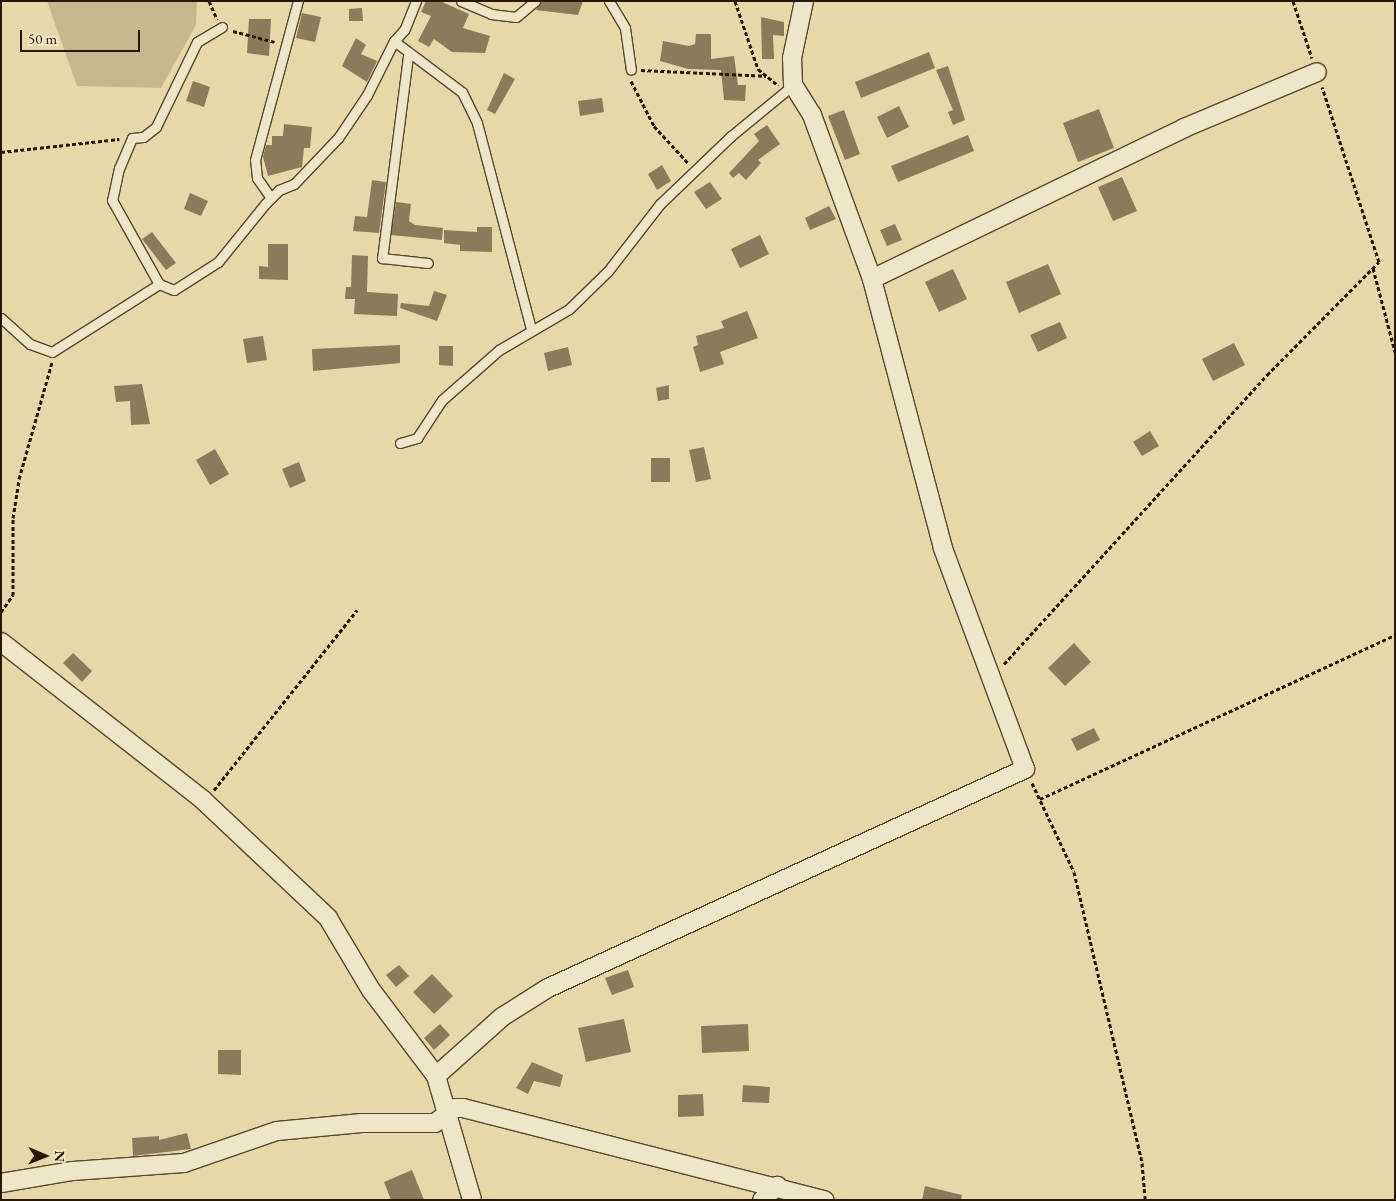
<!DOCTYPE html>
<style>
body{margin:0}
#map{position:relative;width:1396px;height:1201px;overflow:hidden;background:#e7d8a9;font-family:"EB Garamond",serif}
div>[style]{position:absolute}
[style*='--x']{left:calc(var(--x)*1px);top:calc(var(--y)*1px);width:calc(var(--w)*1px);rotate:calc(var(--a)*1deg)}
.green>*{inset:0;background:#c7b78d}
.building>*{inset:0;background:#8c7b5a}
.path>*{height:3px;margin-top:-1.5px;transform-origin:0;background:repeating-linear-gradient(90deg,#291604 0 4px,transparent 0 6.5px)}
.roads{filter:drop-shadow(1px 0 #58462d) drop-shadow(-1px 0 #58462d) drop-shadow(0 1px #58462d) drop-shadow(0 -1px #58462d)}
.service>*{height:9px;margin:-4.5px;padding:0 4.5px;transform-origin:4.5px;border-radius:4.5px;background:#efe6c7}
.minor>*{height:18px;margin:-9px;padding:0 9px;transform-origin:9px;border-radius:9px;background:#efe6c7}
span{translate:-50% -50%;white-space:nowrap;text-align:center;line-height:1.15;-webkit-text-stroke:5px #efe6c7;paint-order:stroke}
.frame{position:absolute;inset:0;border:2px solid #291604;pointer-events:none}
.north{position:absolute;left:20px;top:1131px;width:50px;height:50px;-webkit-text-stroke:4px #efe6c7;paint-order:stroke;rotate:91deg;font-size:14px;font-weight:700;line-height:20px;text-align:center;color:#291604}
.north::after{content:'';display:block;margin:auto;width:18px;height:22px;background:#291604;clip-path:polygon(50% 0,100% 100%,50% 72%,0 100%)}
.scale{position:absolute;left:20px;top:30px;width:120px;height:22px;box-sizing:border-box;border:2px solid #291604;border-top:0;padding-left:6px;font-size:15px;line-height:18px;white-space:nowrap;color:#291604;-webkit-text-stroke:4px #efe6c7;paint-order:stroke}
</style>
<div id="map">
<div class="green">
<div style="clip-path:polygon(47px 1px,197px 1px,196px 25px,161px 88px,77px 86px)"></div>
</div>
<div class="building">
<div style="clip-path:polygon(426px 1px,440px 1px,469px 14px,463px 28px,490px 36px,485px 53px,452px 52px,434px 39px,429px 47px,418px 41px,431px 16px,421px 12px)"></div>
<div style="clip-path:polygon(541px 1px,583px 1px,578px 15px,536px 10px)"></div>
<div style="clip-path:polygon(362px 8px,363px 21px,349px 21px,349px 9px)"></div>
<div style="clip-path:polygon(302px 13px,321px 17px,315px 42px,296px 38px)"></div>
<div style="clip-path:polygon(761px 17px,784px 22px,784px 36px,773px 35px,774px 59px,762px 59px)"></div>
<div style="clip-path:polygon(249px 19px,271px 19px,269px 56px,247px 53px)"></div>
<div style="clip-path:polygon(696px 34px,711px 34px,711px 59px,734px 56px,738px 85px,746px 85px,745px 101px,724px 100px,721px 70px,688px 69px,660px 61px,663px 41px,689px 46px,695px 44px)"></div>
<div style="clip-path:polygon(356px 38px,366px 45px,361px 54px,377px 61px,367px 82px,342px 66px)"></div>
<div style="clip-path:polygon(929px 52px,935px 68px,861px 98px,855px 82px)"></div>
<div style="clip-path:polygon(948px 66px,965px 120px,953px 125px,948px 112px,953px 110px,936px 70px)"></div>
<div style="clip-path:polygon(504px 73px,515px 79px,495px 114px,487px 110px)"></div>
<div style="clip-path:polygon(193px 81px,210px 87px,204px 107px,186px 101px)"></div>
<div style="clip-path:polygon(602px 98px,604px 112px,580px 116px,578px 101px)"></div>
<div style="clip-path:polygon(899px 106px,909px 127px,887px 138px,877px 117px)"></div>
<div style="clip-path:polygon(1099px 109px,1114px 148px,1078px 162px,1063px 123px)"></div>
<div style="clip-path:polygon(844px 110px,860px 154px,845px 160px,828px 116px)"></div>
<div style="clip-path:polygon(284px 124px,312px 127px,310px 148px,304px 148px,302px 167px,268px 176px,263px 157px,266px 145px,272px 145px,272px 136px,283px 136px)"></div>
<div style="clip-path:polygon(767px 125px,780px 144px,758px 160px,761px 163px,746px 180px,739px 173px,733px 178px,729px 173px,759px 141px,754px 134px)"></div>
<div style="clip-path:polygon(968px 135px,974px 151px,898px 182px,891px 166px)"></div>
<div style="clip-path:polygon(662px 165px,671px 181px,657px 190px,648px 174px)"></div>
<div style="clip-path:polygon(1122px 177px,1137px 211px,1113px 221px,1098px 187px)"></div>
<div style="clip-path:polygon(372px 180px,386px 182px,379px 233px,353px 231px,355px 216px,367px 217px)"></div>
<div style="clip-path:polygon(710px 182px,722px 199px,706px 209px,694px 192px)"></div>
<div style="clip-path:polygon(190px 193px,208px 201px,201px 216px,184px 209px)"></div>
<div style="clip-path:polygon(396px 202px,411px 204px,409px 221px,415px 225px,443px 228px,442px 240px,391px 235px)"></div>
<div style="clip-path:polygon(829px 206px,836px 219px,810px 230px,805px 218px)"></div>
<div style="clip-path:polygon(895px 224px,902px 240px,887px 246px,880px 230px)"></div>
<div style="clip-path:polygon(477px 227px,492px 227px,492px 252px,460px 251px,460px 245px,444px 243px,444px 230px,477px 232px)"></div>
<div style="clip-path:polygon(152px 232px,176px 263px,166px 270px,142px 239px)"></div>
<div style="clip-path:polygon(760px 235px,769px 254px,740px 268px,731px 249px)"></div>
<div style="clip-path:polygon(268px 244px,288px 244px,288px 280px,259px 279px,259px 266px,268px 267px)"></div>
<div style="clip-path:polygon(352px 255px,368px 256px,367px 292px,398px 294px,397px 316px,354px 314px,355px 299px,345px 299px,346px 287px,351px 287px)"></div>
<div style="clip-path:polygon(1048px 264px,1061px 294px,1019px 313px,1006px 282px)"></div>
<div style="clip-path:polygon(953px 269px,967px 299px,939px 312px,925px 282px)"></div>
<div style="clip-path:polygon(434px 291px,447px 295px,437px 321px,400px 308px,401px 303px,429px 306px)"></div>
<div style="clip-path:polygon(747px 311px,758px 338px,720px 352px,724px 364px,700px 372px,693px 347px,698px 345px,696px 336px,724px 328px,721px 321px)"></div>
<div style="clip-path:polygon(1060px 322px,1067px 338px,1038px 352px,1030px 335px)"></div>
<div style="clip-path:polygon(263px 336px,267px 360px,247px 363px,243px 339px)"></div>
<div style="clip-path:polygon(1234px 343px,1245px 365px,1213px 381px,1202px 359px)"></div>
<div style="clip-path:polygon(400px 345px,400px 363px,313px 371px,312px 349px)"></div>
<div style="clip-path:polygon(439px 346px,453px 346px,453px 366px,439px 365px)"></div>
<div style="clip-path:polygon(568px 347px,572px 365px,548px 371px,544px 353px)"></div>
<div style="clip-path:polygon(142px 384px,150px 424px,131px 425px,130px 401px,116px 402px,114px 386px)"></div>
<div style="clip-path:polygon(669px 385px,669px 399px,658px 401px,656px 388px)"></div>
<div style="clip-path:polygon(1150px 431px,1159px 446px,1142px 456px,1133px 442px)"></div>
<div style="clip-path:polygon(704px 447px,711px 479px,696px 482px,689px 450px)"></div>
<div style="clip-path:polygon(215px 449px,229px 474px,210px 485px,196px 460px)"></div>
<div style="clip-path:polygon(651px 458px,670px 458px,670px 482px,651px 482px)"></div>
<div style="clip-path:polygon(299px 462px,306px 481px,290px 488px,282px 469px)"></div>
<div style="clip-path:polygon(1074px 643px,1091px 662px,1065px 686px,1048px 668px)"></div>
<div style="clip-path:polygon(73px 653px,92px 671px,82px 682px,63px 663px)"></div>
<div style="clip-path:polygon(1094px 728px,1100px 740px,1077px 751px,1071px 739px)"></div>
<div style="clip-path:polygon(399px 965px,409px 976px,396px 987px,386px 975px)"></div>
<div style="clip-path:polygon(628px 970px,634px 987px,612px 995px,605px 978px)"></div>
<div style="clip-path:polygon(432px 974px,453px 996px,434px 1014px,413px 992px)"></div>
<div style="clip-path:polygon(624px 1019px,631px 1052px,586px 1062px,578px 1028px)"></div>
<div style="clip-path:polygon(440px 1024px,450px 1035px,434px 1050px,424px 1038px)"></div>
<div style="clip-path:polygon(748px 1024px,749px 1051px,702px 1053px,701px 1026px)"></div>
<div style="clip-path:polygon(218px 1050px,241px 1050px,241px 1075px,218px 1074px)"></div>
<div style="clip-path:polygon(532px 1062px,563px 1075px,560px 1087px,534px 1081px,528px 1094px,516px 1088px)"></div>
<div style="clip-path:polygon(743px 1085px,770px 1087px,769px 1103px,742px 1102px)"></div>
<div style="clip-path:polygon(703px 1094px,704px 1116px,678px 1117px,678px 1095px)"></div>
<div style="clip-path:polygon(187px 1133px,191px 1149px,133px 1156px,132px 1138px,159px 1136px,159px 1140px)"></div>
<div style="clip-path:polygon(412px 1170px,424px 1200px,391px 1200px,384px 1182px)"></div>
<div style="clip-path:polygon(925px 1186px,962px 1195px,961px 1200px,922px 1200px)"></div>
</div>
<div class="path">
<div style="--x:209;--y:1;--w:20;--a:66"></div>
<div style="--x:735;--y:1;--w:72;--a:71.3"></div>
<div style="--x:758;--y:69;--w:26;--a:39"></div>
<div style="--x:1293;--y:1;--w:60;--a:71.6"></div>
<div style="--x:233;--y:31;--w:43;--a:14.7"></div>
<div style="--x:641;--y:70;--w:125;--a:2.7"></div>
<div style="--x:631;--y:81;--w:51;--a:62.9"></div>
<div style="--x:654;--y:126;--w:50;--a:47.4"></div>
<div style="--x:1;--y:152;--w:119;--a:-6.3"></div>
<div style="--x:1373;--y:268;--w:87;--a:75.3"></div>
<div style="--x:1;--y:612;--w:21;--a:-55"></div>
<div style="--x:13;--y:595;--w:77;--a:-90"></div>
<div style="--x:13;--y:518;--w:39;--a:-81"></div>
<div style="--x:19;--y:479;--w:122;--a:-74.2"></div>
<div style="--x:1004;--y:664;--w:391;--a:-47.7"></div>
<div style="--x:1267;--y:375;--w:159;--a:-45.3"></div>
<div style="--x:1379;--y:262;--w:184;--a:-108"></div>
<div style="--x:1032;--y:783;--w:98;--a:64.7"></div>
<div style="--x:1074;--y:872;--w:299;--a:76.8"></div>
<div style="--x:1142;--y:1163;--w:37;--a:85"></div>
<div style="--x:214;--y:790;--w:230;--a:-51.5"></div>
<div style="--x:1040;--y:799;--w:391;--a:-24.8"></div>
</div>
<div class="roads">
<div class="service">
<div style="--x:416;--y:1;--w:31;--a:112"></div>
<div style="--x:404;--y:30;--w:15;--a:132"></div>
<div style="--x:394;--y:41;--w:85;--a:36.9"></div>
<div style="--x:462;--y:92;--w:34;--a:64"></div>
<div style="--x:477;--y:123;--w:213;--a:75.3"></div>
<div style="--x:461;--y:1;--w:33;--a:23"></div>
<div style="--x:491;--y:14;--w:25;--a:7"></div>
<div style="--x:516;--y:17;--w:25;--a:-40"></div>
<div style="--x:609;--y:1;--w:31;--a:59"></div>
<div style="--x:625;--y:28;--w:42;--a:81.9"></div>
<div style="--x:222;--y:27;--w:29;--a:149"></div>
<div style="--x:197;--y:42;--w:94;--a:115.8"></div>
<div style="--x:156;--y:127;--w:16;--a:142"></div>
<div style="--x:143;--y:137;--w:11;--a:175"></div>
<div style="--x:132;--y:138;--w:33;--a:113"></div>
<div style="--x:119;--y:168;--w:33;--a:102"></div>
<div style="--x:112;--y:200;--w:96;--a:60.8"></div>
<div style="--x:159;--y:284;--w:16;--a:22"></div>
<div style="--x:174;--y:290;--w:52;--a:-32.5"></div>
<div style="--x:218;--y:262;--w:75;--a:-51"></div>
<div style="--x:265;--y:204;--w:20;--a:-45"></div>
<div style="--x:279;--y:190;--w:16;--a:-22"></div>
<div style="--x:294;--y:184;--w:64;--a:-46.3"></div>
<div style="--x:338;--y:138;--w:52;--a:-56"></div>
<div style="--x:367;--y:95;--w:60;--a:-63.4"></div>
<div style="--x:408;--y:56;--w:204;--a:97.3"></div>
<div style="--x:382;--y:258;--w:46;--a:6.2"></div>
<div style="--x:271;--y:198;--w:24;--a:-125"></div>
<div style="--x:257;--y:178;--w:18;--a:-96"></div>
<div style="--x:255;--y:160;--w:165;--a:-74.9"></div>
<div style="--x:1;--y:318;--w:39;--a:42"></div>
<div style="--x:30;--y:344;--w:23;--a:20"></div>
<div style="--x:52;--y:352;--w:127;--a:-32.4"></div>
<div style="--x:400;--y:443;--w:18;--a:-16"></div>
<div style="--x:417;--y:438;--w:45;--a:-56.7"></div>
<div style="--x:442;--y:400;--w:76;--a:-41.3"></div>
<div style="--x:499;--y:350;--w:81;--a:-30.4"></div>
<div style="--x:569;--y:309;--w:54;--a:-44.3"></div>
<div style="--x:608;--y:271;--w:85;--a:-52.2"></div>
<div style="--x:660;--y:204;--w:98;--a:-43.8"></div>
<div style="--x:731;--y:136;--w:80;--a:-39.4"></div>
</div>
<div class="minor">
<div style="--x:872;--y:279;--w:347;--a:-25.8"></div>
<div style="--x:1184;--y:128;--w:144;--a:-22.8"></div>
<div style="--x:1;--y:642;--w:256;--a:38"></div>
<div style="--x:203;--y:800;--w:172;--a:43.3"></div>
<div style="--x:328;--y:918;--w:84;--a:59.2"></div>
<div style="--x:371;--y:990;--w:108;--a:52.9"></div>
<div style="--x:436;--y:1076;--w:129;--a:73.8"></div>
<div style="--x:436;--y:1076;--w:89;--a:-41.8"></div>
<div style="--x:502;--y:1017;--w:54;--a:-32.2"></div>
<div style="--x:548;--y:988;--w:525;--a:-24.66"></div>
<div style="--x:1025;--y:769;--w:236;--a:-110.4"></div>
<div style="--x:943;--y:548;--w:278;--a:-104.8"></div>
<div style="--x:872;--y:279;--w:175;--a:-110.1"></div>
<div style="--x:812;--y:115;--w:36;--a:-122"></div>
<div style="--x:793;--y:85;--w:27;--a:-92"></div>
<div style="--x:792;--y:58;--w:58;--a:-78.1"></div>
<div style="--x:1;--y:1183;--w:73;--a:-9.5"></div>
<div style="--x:73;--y:1171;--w:111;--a:-4.1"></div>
<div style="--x:184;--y:1163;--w:98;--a:-19"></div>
<div style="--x:277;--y:1131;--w:85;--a:-5.4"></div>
<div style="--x:362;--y:1123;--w:73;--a:0"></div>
<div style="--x:435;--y:1123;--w:25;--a:-37"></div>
<div style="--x:455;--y:1108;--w:8;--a:0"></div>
<div style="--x:463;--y:1108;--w:373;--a:14.3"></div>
<div style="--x:762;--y:1200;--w:21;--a:-43"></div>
</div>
</div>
<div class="frame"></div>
<div class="north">N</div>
<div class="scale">50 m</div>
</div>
